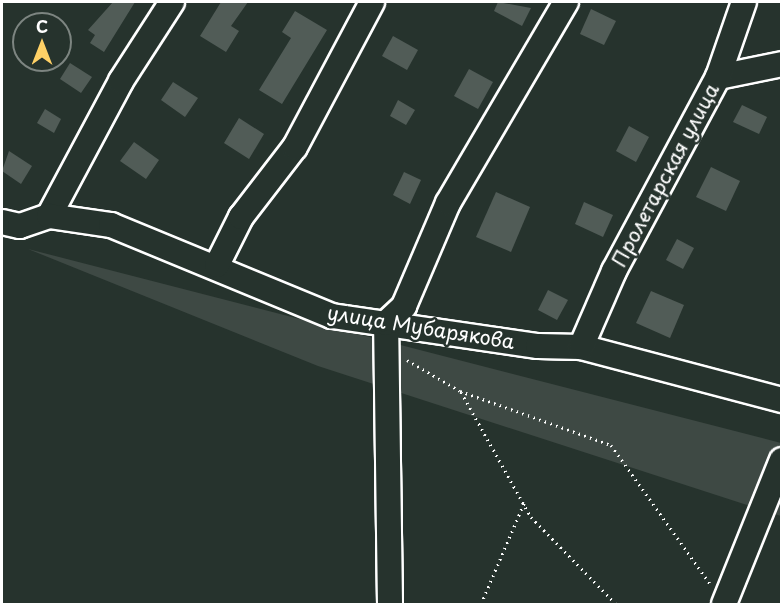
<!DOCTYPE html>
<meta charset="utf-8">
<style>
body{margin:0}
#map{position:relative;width:783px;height:606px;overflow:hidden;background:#26332d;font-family:"Playpen Sans",sans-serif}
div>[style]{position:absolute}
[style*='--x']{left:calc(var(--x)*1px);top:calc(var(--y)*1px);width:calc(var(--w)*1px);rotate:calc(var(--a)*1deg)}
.green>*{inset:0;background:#3e4944}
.building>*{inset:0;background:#515c57}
.path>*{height:3px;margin-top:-1.5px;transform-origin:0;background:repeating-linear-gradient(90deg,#fff 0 1.5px,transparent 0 6px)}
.roads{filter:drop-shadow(2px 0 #fff) drop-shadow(-2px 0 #fff) drop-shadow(0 2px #fff) drop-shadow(0 -2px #fff)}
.minor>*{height:24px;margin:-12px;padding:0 12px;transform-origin:12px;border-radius:12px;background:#26332d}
span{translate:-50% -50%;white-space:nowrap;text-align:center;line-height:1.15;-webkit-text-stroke:5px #26332d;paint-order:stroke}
.street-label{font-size:20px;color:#fff}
.frame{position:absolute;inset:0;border:3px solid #fff;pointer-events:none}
.north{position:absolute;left:12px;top:12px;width:60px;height:60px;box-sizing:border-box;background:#26332d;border:2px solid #7d8581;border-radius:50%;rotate:0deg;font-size:16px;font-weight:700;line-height:24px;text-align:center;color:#fff}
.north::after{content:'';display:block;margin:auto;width:21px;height:27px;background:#ffd166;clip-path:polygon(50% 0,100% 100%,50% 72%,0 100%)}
</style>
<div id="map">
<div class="green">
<div style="clip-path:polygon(28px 249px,781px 443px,781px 516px,318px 366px)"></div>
</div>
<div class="building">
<div style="clip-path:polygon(113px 2px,135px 2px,104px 52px,90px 43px,95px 35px,88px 30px)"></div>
<div style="clip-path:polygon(221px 2px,248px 2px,231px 26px,239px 31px,226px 52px,200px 36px)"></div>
<div style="clip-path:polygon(498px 2px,531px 8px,522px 26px,494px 11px)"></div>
<div style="clip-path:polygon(591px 9px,616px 21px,604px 45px,580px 34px)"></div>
<div style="clip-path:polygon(295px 11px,327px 30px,282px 104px,259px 90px,291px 38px,282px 32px)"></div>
<div style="clip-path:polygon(393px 36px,418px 50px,407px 70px,382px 56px)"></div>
<div style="clip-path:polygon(70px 63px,92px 77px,81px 93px,60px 79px)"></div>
<div style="clip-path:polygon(469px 69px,493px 82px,478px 109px,454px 96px)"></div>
<div style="clip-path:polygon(173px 82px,198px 98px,185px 117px,161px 100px)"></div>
<div style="clip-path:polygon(398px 100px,415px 110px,406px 125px,390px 116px)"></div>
<div style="clip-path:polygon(742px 105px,767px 117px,759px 134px,733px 122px)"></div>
<div style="clip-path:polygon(45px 109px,61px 119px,54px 133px,37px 123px)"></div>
<div style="clip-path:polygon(239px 118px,264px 134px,249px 159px,224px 143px)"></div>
<div style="clip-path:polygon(629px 126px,649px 137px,636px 162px,616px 151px)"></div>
<div style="clip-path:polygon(134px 142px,159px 160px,146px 179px,120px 161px)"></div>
<div style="clip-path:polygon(9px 151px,32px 166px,21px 184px,2px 171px)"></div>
<div style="clip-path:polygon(711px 167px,740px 181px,726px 211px,696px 197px)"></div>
<div style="clip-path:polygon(404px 172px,421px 180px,410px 204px,393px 195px)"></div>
<div style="clip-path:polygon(496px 192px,530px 207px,511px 252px,476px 237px)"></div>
<div style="clip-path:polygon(584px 202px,613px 215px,603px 237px,575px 224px)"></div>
<div style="clip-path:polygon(677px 239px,694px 248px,683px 269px,666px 260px)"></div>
<div style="clip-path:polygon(548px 290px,568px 300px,557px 320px,538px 310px)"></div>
<div style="clip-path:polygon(651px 291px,684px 305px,670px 338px,636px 323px)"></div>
</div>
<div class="path">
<div style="--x:407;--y:360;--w:61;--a:30.3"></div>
<div style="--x:460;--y:391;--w:160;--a:19.7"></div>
<div style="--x:611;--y:445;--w:171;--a:54.5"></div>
<div style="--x:461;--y:392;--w:143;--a:60.8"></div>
<div style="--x:531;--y:517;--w:122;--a:45.7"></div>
<div style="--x:481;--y:604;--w:110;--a:-66.9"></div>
</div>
<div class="roads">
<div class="minor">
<div style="--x:718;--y:77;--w:65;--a:-11.5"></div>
<div style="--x:49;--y:216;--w:153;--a:-61.9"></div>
<div style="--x:121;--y:81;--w:94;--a:-57.2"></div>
<div style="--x:2;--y:222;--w:18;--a:13"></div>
<div style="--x:20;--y:226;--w:31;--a:-19"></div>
<div style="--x:49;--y:216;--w:63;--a:8.3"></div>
<div style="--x:111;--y:225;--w:239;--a:22.4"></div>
<div style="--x:332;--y:316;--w:208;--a:8.3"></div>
<div style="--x:538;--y:346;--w:43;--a:1.3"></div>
<div style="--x:581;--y:347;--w:208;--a:14.8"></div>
<div style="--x:217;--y:265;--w:54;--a:-63.4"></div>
<div style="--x:241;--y:217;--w:88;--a:-52.4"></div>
<div style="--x:295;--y:147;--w:164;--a:-62"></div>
<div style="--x:581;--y:347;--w:83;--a:-66.5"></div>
<div style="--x:614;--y:271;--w:220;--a:-61.8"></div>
<div style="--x:718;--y:77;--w:79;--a:-70.9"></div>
<div style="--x:390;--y:604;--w:281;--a:-90.8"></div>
<div style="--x:386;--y:323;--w:25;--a:-43"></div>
<div style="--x:404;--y:306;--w:112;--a:-66.9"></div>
<div style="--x:448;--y:203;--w:233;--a:-59.6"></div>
<div style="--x:724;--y:604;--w:155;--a:-68.1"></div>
</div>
</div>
<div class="street-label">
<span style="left:665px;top:175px;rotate:-62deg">Пролетарская улица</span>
<span style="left:421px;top:327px;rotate:9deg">улица Мубарякова</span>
</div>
<div class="frame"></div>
<div class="north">С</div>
</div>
